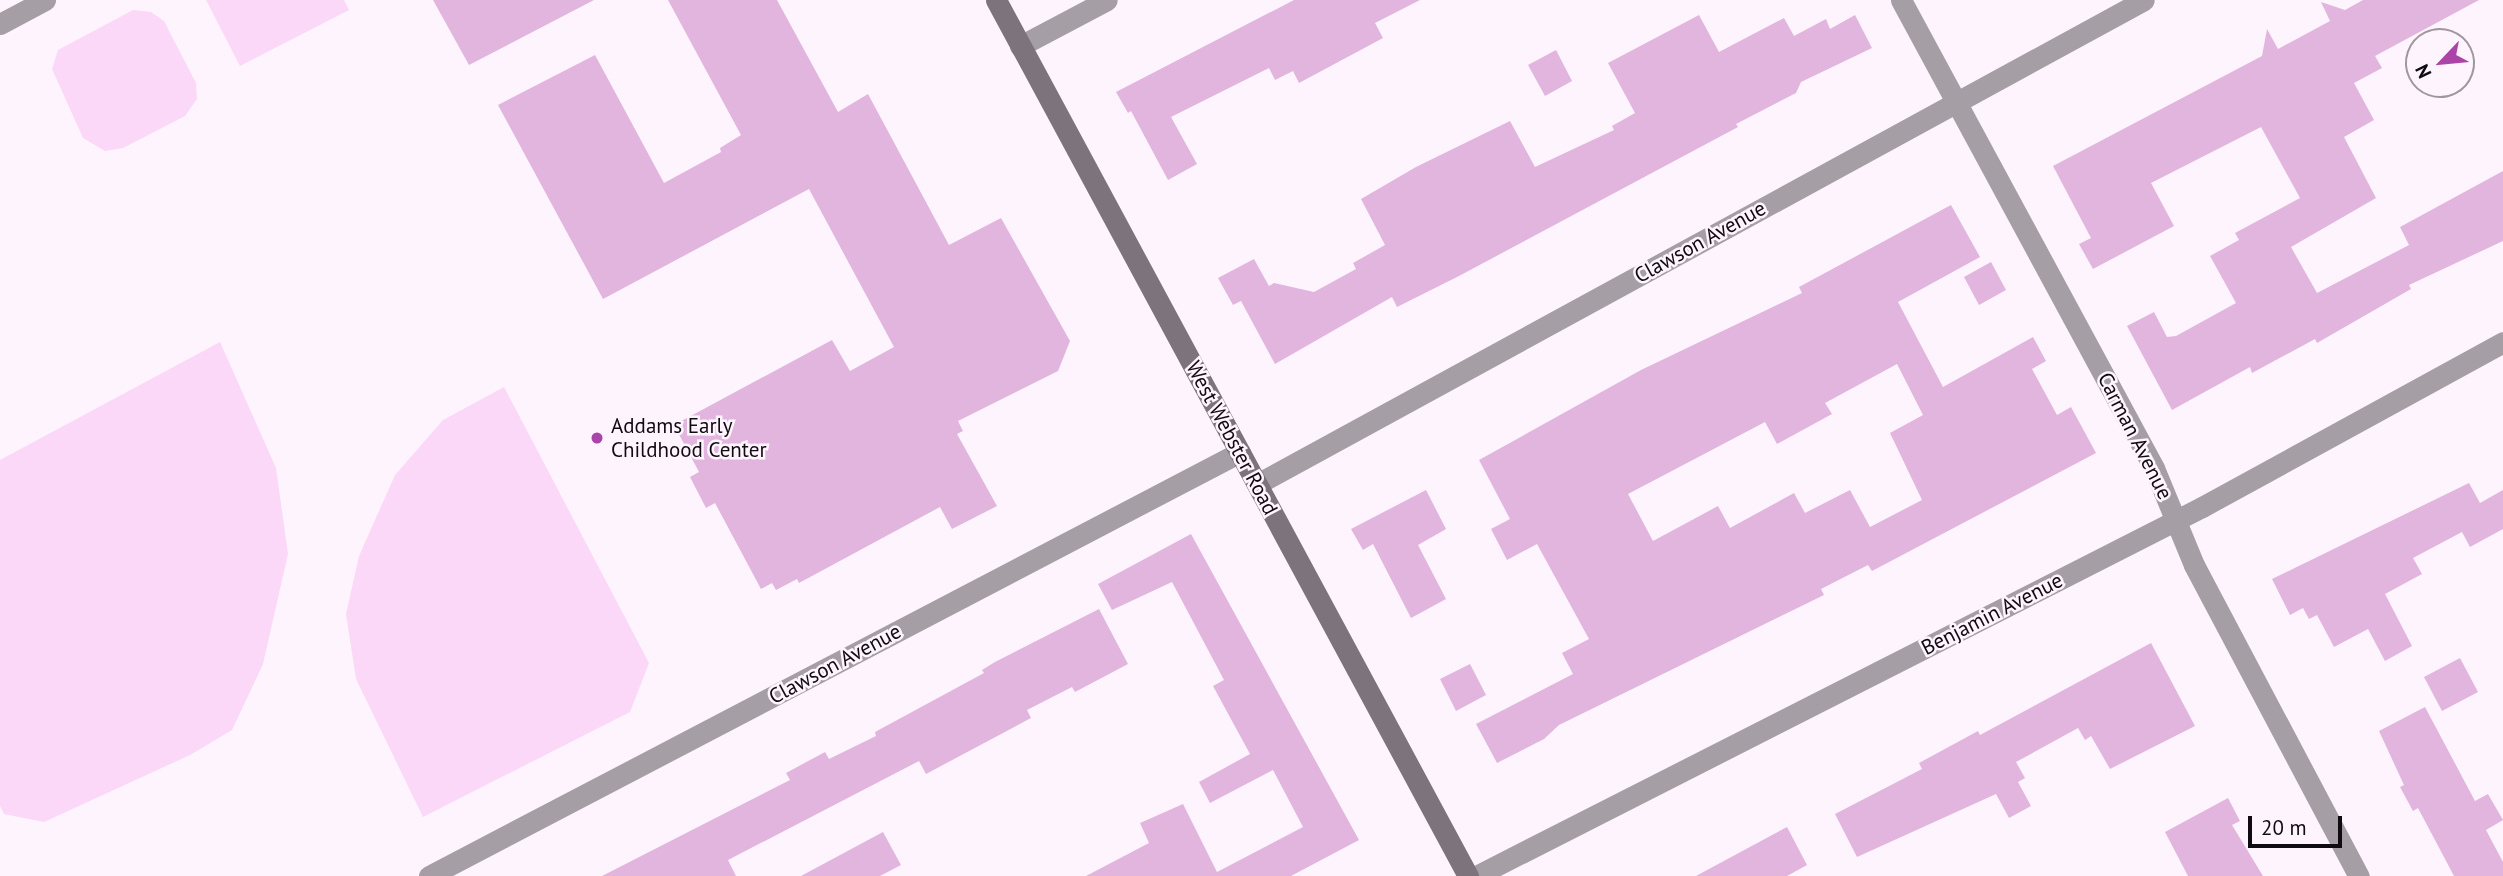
<!DOCTYPE html>
<style>
body{margin:0}
#map{position:relative;width:2503px;height:876px;overflow:hidden;background:#fef4fd;font-family:"PT Sans",sans-serif}
div>[style]{position:absolute}
[style*='--x']{left:calc(var(--x)*1px);top:calc(var(--y)*1px);width:calc(var(--w)*1px);rotate:calc(var(--a)*1deg)}
.green>*{inset:0;background:#fbd8f8}
.building>*{inset:0;background:#e1b5de}
.street>*{height:21px;margin:-10.5px;padding:0 10.5px;transform-origin:10.5px;border-radius:10.5px;background:#a59ea4}
.secondary>*{height:21px;margin:-10.5px;padding:0 10.5px;transform-origin:10.5px;border-radius:10.5px;background:#7d737c}
.dots>*{width:19px;height:19px;translate:-50% -50%;box-sizing:border-box;border:4px solid #fef4fd;border-radius:50%}
span{translate:-50% -50%;white-space:nowrap;text-align:center;line-height:1.15;-webkit-text-stroke:5px #fef4fd;paint-order:stroke}
.street-label{font-size:21px;color:#100b10}
.poi-label{font-size:21px;color:#100b10}
.left{translate:0 -50%;text-align:left}
.north{position:absolute;left:2405px;top:28px;width:70px;height:70px;box-sizing:border-box;background:#fef4fd;border:2px solid #9f979e;border-radius:50%;rotate:244deg;font-size:19px;font-weight:700;line-height:28px;text-align:center;color:#100b10}
.north::after{content:'';display:block;margin:auto;width:24px;height:32px;background:#ab44a8;clip-path:polygon(50% 0,100% 100%,50% 72%,0 100%)}
.scale{position:absolute;left:2248px;top:816px;width:94px;height:32px;box-sizing:border-box;border:4px solid #100b10;border-top:0;padding-left:9px;font-size:21px;line-height:24px;white-space:nowrap;color:#100b10;-webkit-text-stroke:5px #fef4fd;paint-order:stroke}
</style>
<div id="map">
<div class="green">
<div style="clip-path:polygon(206px 0,344px 0,349px 10px,240px 66px)"></div>
<div style="clip-path:polygon(133px 10px,151px 12px,164px 21px,196px 83px,197px 99px,185px 116px,123px 148px,105px 151px,83px 138px,52px 69px,58px 50px)"></div>
<div style="clip-path:polygon(220px 342px,276px 468px,288px 554px,263px 664px,232px 730px,190px 755px,44px 822px,4px 814px,0 806px,0 460px)"></div>
<div style="clip-path:polygon(504px 387px,649px 663px,630px 712px,423px 817px,356px 679px,346px 614px,359px 556px,395px 475px,443px 420px)"></div>
</div>
<div class="building">
<div style="clip-path:polygon(433px 0,594px 0,469px 65px)"></div>
<div style="clip-path:polygon(668px 0,777px 0,838px 112px,868px 94px,949px 245px,1001px 218px,1070px 341px,1058px 371px,958px 421px,963px 431px,957px 434px,997px 506px,952px 529px,940px 507px,799px 583px,797px 579px,776px 590px,772px 583px,761px 589px,715px 503px,706px 508px,690px 477px,699px 472px,674px 425px,832px 340px,850px 371px,894px 347px,809px 189px,603px 299px,498px 105px,595px 55px,664px 183px,721px 152px,720px 148px,741px 135px)"></div>
<div style="clip-path:polygon(1294px 0,1420px 0,1375px 23px,1383px 38px,1299px 83px,1293px 71px,1275px 80px,1269px 68px,1171px 117px,1197px 164px,1168px 180px,1131px 111px,1128px 113px,1116px 92px)"></div>
<div style="clip-path:polygon(2363px 0,2479px 0,2375px 56px,2382px 68px,2354px 83px,2374px 120px,2344px 137px,2376px 198px,2291px 247px,2317px 293px,2409px 245px,2400px 227px,2503px 171px,2503px 241px,2409px 285px,2411px 289px,2317px 343px,2315px 339px,2252px 373px,2250px 367px,2172px 410px,2127px 326px,2154px 312px,2167px 337px,2176px 336px,2236px 303px,2210px 256px,2239px 240px,2235px 233px,2300px 198px,2261px 127px,2151px 183px,2174px 226px,2093px 269px,2079px 244px,2091px 238px,2053px 166px,2262px 56px,2267px 29px,2278px 49px,2330px 21px,2321px 2px,2345px 10px)"></div>
<div style="clip-path:polygon(1699px 15px,1719px 52px,1784px 18px,1794px 36px,1826px 19px,1830px 29px,1855px 15px,1872px 48px,1801px 82px,1796px 93px,1736px 124px,1738px 127px,1459px 276px,1397px 307px,1392px 297px,1275px 364px,1241px 301px,1233px 305px,1218px 278px,1254px 259px,1269px 286px,1274px 283px,1314px 292px,1356px 269px,1353px 263px,1385px 245px,1361px 199px,1416px 167px,1510px 121px,1535px 167px,1614px 130px,1612px 126px,1635px 113px,1608px 63px)"></div>
<div style="clip-path:polygon(1556px 50px,1572px 81px,1545px 96px,1528px 65px)"></div>
<div style="clip-path:polygon(evenodd,1951px 205px,1980px 257px,1898px 302px,1943px 387px,2033px 337px,2046px 361px,2032px 369px,2057px 415px,2071px 407px,2096px 453px,1872px 571px,1868px 565px,1821px 589px,1824px 595px,1559px 725px,1544px 739px,1497px 763px,1476px 724px,1573px 674px,1562px 653px,1589px 639px,1537px 544px,1507px 560px,1491px 529px,1510px 519px,1479px 460px,1641px 370px,1802px 293px,1799px 287px,1951px 205px,1897px 364px,1923px 415px,1890px 433px,1922px 500px,1870px 527px,1850px 490px,1805px 513px,1794px 493px,1730px 528px,1718px 506px,1653px 541px,1628px 494px,1765px 422px,1777px 444px,1832px 414px,1825px 403px,1897px 364px)"></div>
<div style="clip-path:polygon(1991px 262px,2006px 290px,1979px 305px,1964px 277px)"></div>
<div style="clip-path:polygon(2469px 483px,2480px 503px,2503px 490px,2503px 529px,2470px 547px,2462px 532px,2413px 558px,2422px 574px,2385px 594px,2412px 646px,2385px 661px,2368px 629px,2334px 647px,2317px 615px,2309px 619px,2303px 608px,2290px 615px,2272px 579px)"></div>
<div style="clip-path:polygon(1426px 490px,1446px 529px,1418px 545px,1446px 599px,1411px 618px,1373px 544px,1363px 550px,1351px 529px)"></div>
<div style="clip-path:polygon(1191px 534px,1359px 840px,1291px 876px,1086px 876px,1149px 843px,1140px 823px,1183px 804px,1217px 872px,1303px 827px,1273px 770px,1210px 803px,1199px 782px,1250px 754px,1213px 686px,1224px 680px,1172px 582px,1112px 610px,1098px 584px)"></div>
<div style="clip-path:polygon(1099px 609px,1128px 664px,1075px 692px,1072px 687px,1027px 710px,1031px 718px,926px 774px,919px 761px,728px 860px,736px 876px,602px 876px,790px 780px,786px 773px,825px 752px,829px 759px,876px 736px,875px 732px,984px 673px,982px 670px,995px 662px)"></div>
<div style="clip-path:polygon(2151px 643px,2195px 726px,2110px 769px,2091px 736px,2085px 740px,2078px 728px,2016px 762px,2025px 778px,2018px 782px,2031px 806px,2009px 818px,1996px 794px,1857px 857px,1835px 814px,1922px 769px,1919px 763px,1978px 731px,1980px 735px)"></div>
<div style="clip-path:polygon(2460px 658px,2478px 692px,2442px 711px,2424px 677px)"></div>
<div style="clip-path:polygon(1470px 664px,1486px 695px,1456px 711px,1440px 679px)"></div>
<div style="clip-path:polygon(2425px 707px,2475px 801px,2488px 794px,2503px 820px,2486px 830px,2503px 862px,2503px 876px,2454px 876px,2418px 808px,2413px 811px,2400px 787px,2404px 785px,2379px 731px)"></div>
<div style="clip-path:polygon(2228px 798px,2240px 821px,2232px 825px,2263px 876px,2188px 876px,2165px 832px)"></div>
<div style="clip-path:polygon(1787px 827px,1807px 865px,1787px 876px,1696px 876px)"></div>
<div style="clip-path:polygon(883px 832px,901px 865px,880px 876px,801px 876px)"></div>
</div>
<div class="street">
<div style="--x:1901;--y:0;--w:532;--a:61.6"></div>
<div style="--x:2154;--y:468;--w:105;--a:67.6"></div>
<div style="--x:2194;--y:565;--w:352;--a:62.1"></div>
<div style="--x:0;--y:24;--w:51;--a:-28.1"></div>
<div style="--x:1020;--y:46;--w:98;--a:-27.9"></div>
<div style="--x:1257;--y:484;--w:1010;--a:-28.62"></div>
<div style="--x:429;--y:876;--w:915;--a:-27.6"></div>
<div style="--x:1476;--y:876;--w:814;--a:-26.94"></div>
<div style="--x:2202;--y:507;--w:343;--a:-28.7"></div>
</div>
<div class="secondary">
<div style="--x:996;--y:0;--w:995;--a:61.68"></div>
</div>
<div class="dots">
<div style="left:597px;top:438px;background:#ab44a8"></div>
</div>
<div class="street-label">
<span style="left:1700px;top:242px;rotate:-29deg">Clawson Avenue</span>
<span style="left:2135px;top:436px;rotate:63deg">Carman Avenue</span>
<span style="left:1232px;top:438px;rotate:62deg">West Webster Road</span>
<span style="left:1992px;top:614px;rotate:-27deg">Benjamin Avenue</span>
<span style="left:835px;top:664px;rotate:-28deg">Clawson Avenue</span>
</div>
<div class="poi-label">
<span class="left" style="left:611px;top:438px">Addams Early<br>Childhood Center</span>
</div>
<div class="north">N</div>
<div class="scale">20 m</div>
</div>
